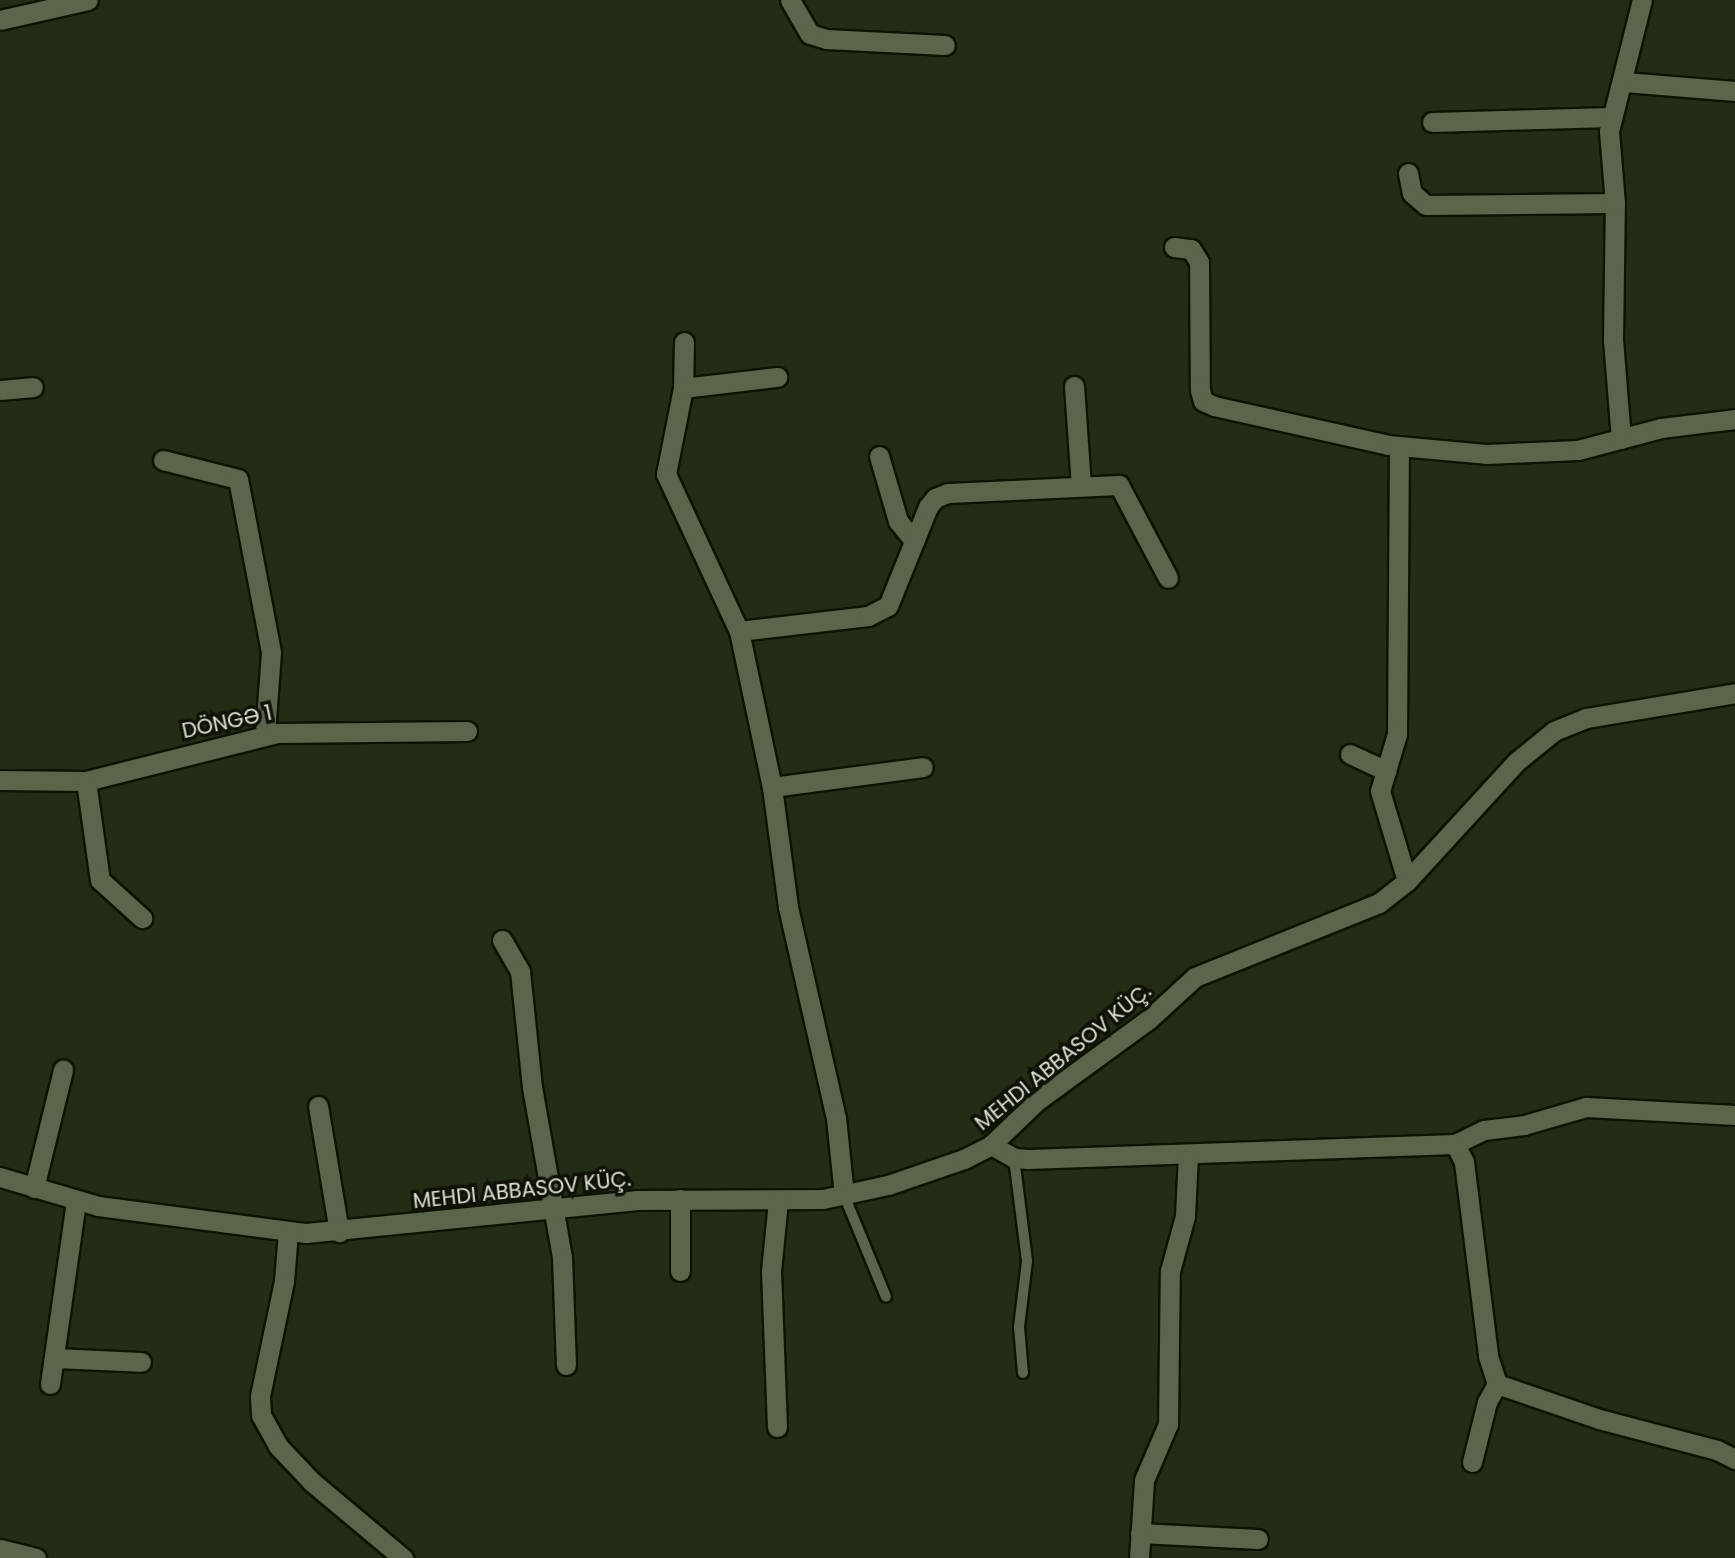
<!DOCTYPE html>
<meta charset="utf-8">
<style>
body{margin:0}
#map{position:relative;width:1735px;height:1558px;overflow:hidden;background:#232c14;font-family:Poppins,sans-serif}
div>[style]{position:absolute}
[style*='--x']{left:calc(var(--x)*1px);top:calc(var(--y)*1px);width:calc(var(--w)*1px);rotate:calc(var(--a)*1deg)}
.roads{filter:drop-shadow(2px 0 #0c1401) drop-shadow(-2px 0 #0c1401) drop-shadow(0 2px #0c1401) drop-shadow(0 -2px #0c1401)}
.lane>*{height:10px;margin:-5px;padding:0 5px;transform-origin:5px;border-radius:5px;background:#5a654b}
.street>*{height:19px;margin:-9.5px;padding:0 9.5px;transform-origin:9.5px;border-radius:9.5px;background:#5a654b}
span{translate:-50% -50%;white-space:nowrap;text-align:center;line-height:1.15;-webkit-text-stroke:7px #0e1208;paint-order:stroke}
.street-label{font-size:21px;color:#dbe1d3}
</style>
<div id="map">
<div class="roads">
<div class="lane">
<div style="--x:1014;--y:1158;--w:104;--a:82.8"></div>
<div style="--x:1027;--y:1261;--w:66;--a:96.9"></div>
<div style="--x:1019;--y:1327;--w:46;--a:85"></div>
<div style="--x:844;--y:1195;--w:110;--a:67.6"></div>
</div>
<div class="street">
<div style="--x:790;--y:0;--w:39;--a:60"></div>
<div style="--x:810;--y:34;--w:17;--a:17"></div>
<div style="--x:826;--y:39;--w:119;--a:2.9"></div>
<div style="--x:0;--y:20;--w:90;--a:-12.8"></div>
<div style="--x:1625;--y:82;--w:110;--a:4.7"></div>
<div style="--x:1432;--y:122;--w:178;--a:-1.6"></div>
<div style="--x:1408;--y:173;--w:20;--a:79"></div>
<div style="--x:1412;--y:193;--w:18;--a:41"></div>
<div style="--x:1426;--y:205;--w:189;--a:-0.6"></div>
<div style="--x:1174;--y:247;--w:17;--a:7"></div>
<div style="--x:1191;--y:249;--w:15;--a:58"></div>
<div style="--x:1199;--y:262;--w:128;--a:89.6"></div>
<div style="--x:1200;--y:390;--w:11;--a:75"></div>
<div style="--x:1203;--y:401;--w:12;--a:24"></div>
<div style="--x:1214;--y:406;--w:178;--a:12.6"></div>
<div style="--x:1388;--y:445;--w:98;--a:5.2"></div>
<div style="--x:1486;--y:454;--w:92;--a:-2.5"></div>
<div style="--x:1578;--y:450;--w:86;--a:-14.8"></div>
<div style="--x:1661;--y:428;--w:75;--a:-6.9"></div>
<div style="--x:684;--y:342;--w:46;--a:91.2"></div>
<div style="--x:683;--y:388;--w:88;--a:101.2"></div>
<div style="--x:666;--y:474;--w:173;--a:65.1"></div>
<div style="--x:739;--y:631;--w:159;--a:78.1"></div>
<div style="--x:772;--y:787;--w:121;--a:82.4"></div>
<div style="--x:788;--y:907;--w:216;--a:77.2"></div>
<div style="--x:836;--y:1118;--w:77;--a:84.1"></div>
<div style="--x:1074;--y:386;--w:99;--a:86"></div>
<div style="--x:683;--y:388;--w:95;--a:-6.7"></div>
<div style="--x:0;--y:390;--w:33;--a:-5"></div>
<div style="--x:1621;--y:439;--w:99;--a:-94.6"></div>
<div style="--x:1613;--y:340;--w:137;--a:-89.2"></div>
<div style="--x:1615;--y:203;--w:72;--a:-94.8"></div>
<div style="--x:1609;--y:131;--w:135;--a:-75.9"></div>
<div style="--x:1399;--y:447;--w:287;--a:90.4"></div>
<div style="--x:1397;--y:734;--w:59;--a:106.6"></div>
<div style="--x:1380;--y:791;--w:94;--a:73.3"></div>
<div style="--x:879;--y:456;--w:68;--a:73.7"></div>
<div style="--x:898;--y:521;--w:26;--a:51"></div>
<div style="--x:163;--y:460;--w:77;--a:14.2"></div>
<div style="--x:238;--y:479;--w:176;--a:79.2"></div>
<div style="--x:271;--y:652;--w:82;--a:94.2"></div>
<div style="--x:739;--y:631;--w:130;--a:-6.6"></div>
<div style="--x:868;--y:616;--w:22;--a:-27"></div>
<div style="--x:888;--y:606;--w:107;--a:-68"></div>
<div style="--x:928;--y:507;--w:11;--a:-52"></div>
<div style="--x:935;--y:498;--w:14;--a:-21"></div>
<div style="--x:948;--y:493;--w:171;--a:-2.7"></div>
<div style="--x:1119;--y:485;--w:105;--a:62.2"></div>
<div style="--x:1350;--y:754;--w:40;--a:25"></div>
<div style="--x:0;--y:780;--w:86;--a:0.7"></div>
<div style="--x:86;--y:781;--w:197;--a:-14.1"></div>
<div style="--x:277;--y:733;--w:190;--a:-0.6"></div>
<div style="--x:86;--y:781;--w:100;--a:82"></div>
<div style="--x:100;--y:880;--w:57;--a:42.1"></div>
<div style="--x:772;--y:787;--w:152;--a:-7.5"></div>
<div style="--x:502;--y:940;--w:36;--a:60"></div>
<div style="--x:520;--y:971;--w:117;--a:84.1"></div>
<div style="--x:532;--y:1087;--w:173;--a:80"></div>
<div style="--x:562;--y:1257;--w:108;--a:87.9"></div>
<div style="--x:318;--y:1106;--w:128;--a:80.5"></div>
<div style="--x:1455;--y:1144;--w:32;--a:-26"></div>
<div style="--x:1484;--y:1130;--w:40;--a:-7.1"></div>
<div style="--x:1524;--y:1125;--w:65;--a:-16.2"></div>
<div style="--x:1586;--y:1107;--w:149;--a:3.1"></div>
<div style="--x:991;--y:1145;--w:26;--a:29"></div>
<div style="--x:1014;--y:1158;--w:14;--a:4"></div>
<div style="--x:1028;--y:1159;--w:427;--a:-2"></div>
<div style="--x:1455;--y:1144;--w:20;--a:63"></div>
<div style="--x:1464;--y:1162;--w:195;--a:82.9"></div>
<div style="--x:1488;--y:1356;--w:29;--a:72"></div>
<div style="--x:1497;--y:1384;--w:108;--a:18.9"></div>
<div style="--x:1599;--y:1419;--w:122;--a:14.7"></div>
<div style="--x:1717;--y:1450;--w:20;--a:27"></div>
<div style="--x:0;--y:1177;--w:102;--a:16.5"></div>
<div style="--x:98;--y:1206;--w:210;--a:7.4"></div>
<div style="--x:306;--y:1233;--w:333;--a:-5.7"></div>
<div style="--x:637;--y:1200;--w:186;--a:-0.3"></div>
<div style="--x:823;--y:1199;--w:66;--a:-12.2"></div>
<div style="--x:888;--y:1185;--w:80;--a:-18.9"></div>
<div style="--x:964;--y:1159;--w:30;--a:-27"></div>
<div style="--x:991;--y:1145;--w:65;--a:-43.8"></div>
<div style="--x:1038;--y:1100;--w:137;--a:-36.1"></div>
<div style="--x:1149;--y:1019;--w:62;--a:-42.4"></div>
<div style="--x:1195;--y:977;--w:198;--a:-21.9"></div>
<div style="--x:1379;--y:903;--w:36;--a:-38"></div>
<div style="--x:1407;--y:881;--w:161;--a:-47.5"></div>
<div style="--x:1516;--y:762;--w:49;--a:-39.2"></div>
<div style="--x:1554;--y:731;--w:35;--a:-22"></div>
<div style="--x:1586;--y:718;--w:151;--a:-9.5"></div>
<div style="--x:34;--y:1188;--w:122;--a:-76.2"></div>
<div style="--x:288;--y:1232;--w:49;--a:94.7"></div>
<div style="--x:284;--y:1281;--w:117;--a:101.8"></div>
<div style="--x:260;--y:1396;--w:19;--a:87"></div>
<div style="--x:261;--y:1415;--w:35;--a:61"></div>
<div style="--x:278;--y:1446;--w:50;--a:46.6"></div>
<div style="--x:312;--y:1482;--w:119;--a:39.9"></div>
<div style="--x:680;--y:1271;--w:72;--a:-90"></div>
<div style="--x:54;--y:1358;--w:87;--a:2.6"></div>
<div style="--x:50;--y:1384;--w:184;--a:-81.9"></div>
<div style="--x:777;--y:1427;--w:156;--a:-92.2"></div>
<div style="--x:771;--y:1271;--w:70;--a:-84.3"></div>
<div style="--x:1472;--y:1462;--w:62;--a:-76"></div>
<div style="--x:1487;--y:1402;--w:21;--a:-61"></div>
<div style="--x:1140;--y:1533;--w:118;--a:2.9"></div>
<div style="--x:0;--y:1549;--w:37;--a:14"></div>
<div style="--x:1139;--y:1558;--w:78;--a:-86.3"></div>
<div style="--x:1144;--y:1480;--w:61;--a:-66.8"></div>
<div style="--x:1168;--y:1424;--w:153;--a:-89.3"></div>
<div style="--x:1170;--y:1271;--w:57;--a:-74.7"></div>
<div style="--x:1185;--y:1216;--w:62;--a:-87.2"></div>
</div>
</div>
<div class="street-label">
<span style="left:227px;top:722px;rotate:-12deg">DÖNGƏ 1</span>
<span style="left:1063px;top:1057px;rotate:-39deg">MEHDI ABBASOV KÜÇ.</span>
<span style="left:522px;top:1190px;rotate:-6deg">MEHDI ABBASOV KÜÇ.</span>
</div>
</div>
